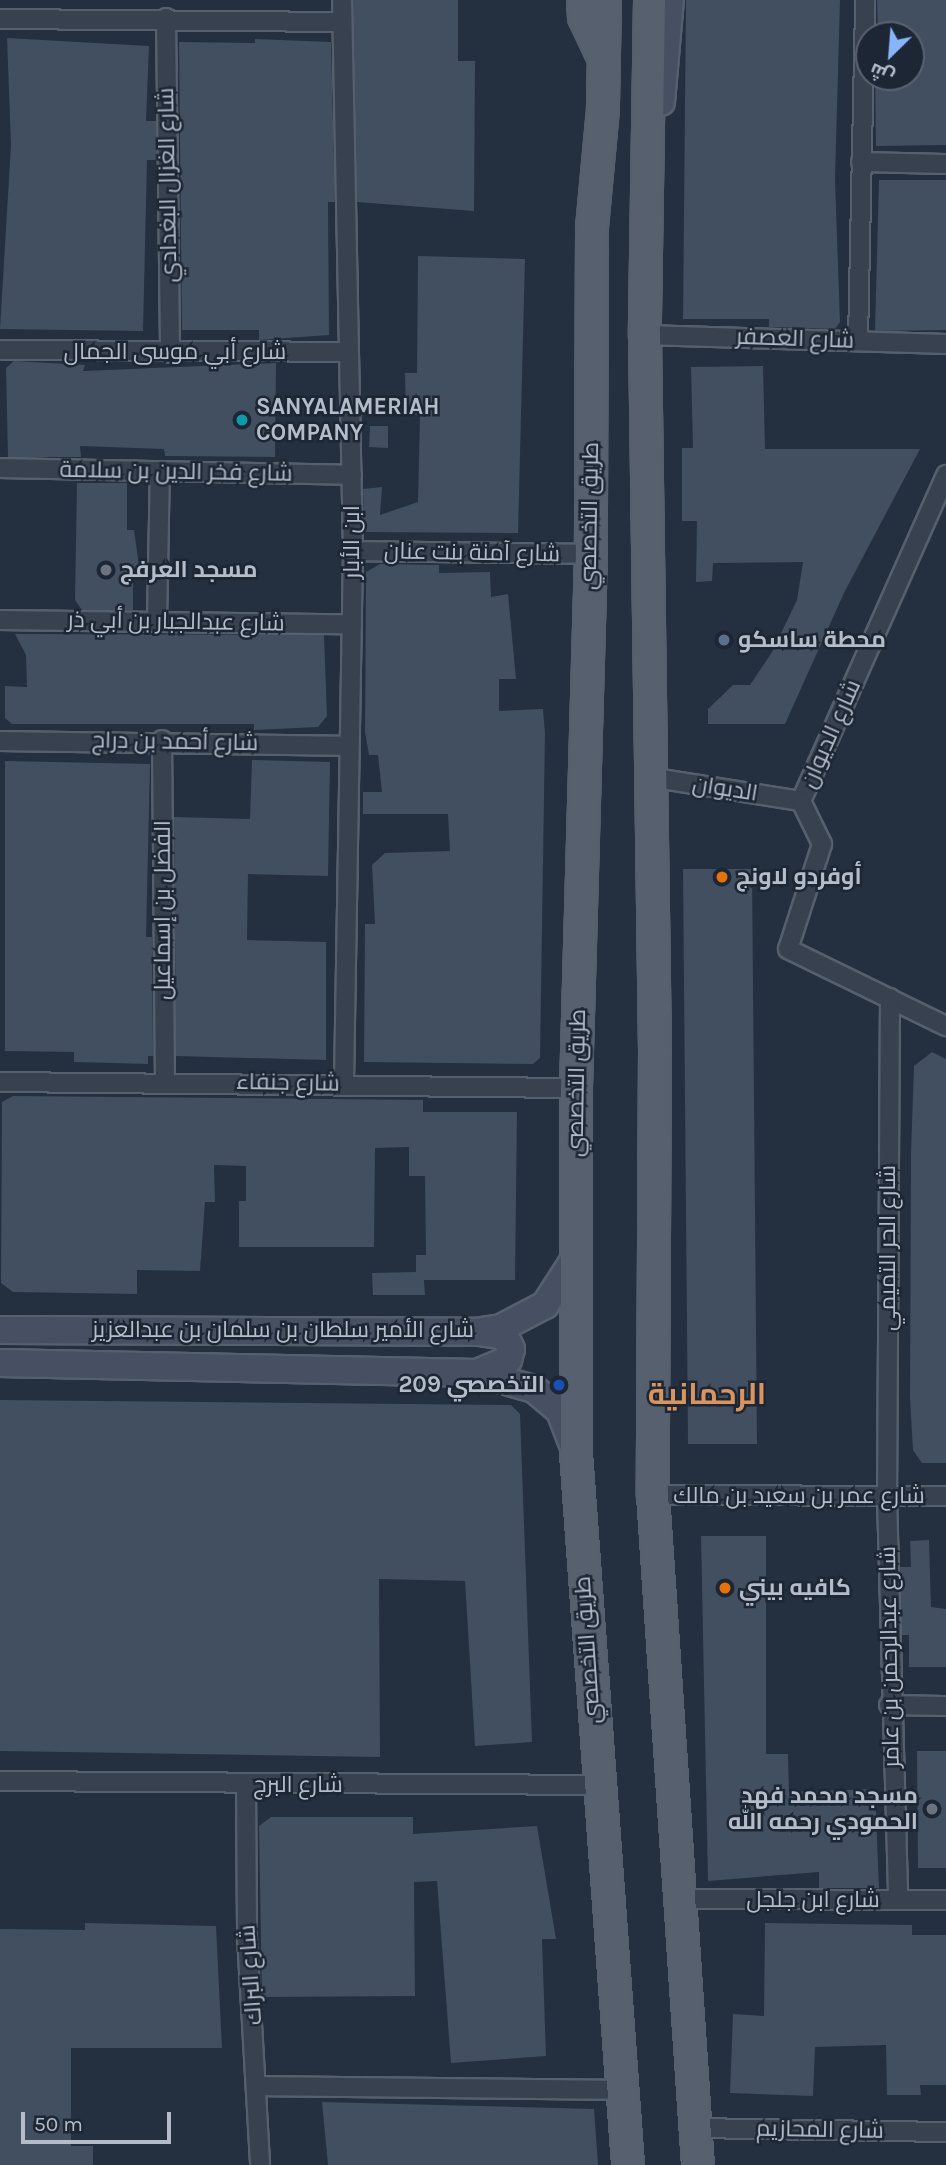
<!DOCTYPE html>
<meta charset="utf-8">
<style>
body{margin:0}
#map{position:relative;width:946px;height:2165px;overflow:hidden;background:#242f3f;font-family:Karla,Cairo,sans-serif}
div>[style]{position:absolute}
[style*='--x']{left:calc(var(--x)*1px);top:calc(var(--y)*1px);width:calc(var(--w)*1px);rotate:calc(var(--a)*1deg)}
.building>*{inset:0;background:#424f61}
.roads{filter:drop-shadow(2px 0 #565f6d) drop-shadow(-2px 0 #565f6d) drop-shadow(0 2px #565f6d) drop-shadow(0 -2px #565f6d)}
.street>*{height:18px;margin:-9px;padding:0 9px;transform-origin:9px;border-radius:9px;background:#38414f}
.secondary>*{height:26px;margin:-13px;padding:0 13px;transform-origin:13px;border-radius:13px;background:#465062}
.primary>*{height:30px;margin:-15px;padding:0 15px;transform-origin:15px;border-radius:15px;background:#56606f}
.dots>*{width:19px;height:19px;translate:-50% -50%;box-sizing:border-box;border:4px solid #1d2634;border-radius:50%}
span{translate:-50% -50%;white-space:nowrap;text-align:center;line-height:1.15;-webkit-text-stroke:5px #1d2634;paint-order:stroke}
.street-label{font-size:23px;color:#b4bcca}
.poi-label{font-size:23px;color:#b4bcca;font-weight:700}
.left{translate:0 -50%;text-align:left}
.right{translate:-100% -50%;text-align:right}
.district-label{font-size:30px;color:#d99560;font-weight:700}
.north{position:absolute;left:855px;top:21px;width:70px;height:70px;box-sizing:border-box;background:#1d2634;border:2px solid #596270;border-radius:50%;rotate:205deg;font-size:19px;font-weight:700;line-height:28px;text-align:center;color:#b4bcca}
.north::after{content:'';display:block;margin:auto;width:24px;height:32px;background:#88b4fb;clip-path:polygon(50% 0,100% 100%,50% 72%,0 100%)}
.scale{position:absolute;left:21px;top:2112px;width:150px;height:32px;box-sizing:border-box;border:4px solid #b4bcca;border-top:0;padding-left:9px;font-size:21px;line-height:24px;white-space:nowrap;color:#b4bcca;-webkit-text-stroke:5px #1d2634;paint-order:stroke}
</style>
<div id="map">
<div class="building">
<div style="clip-path:polygon(353px 0,458px 0,458px 61px,475px 61px,474px 211px,357px 202px)"></div>
<div style="clip-path:polygon(686px 0,840px 0,835px 179px,840px 322px,835px 329px,769px 327px,769px 319px,683px 319px)"></div>
<div style="clip-path:polygon(877px 0,946px 0,946px 145px,876px 146px,875px 77px,911px 77px,911px 35px,878px 35px)"></div>
<div style="clip-path:polygon(7px 38px,149px 46px,146px 121px,156px 121px,156px 160px,147px 160px,143px 331px,0 329px,11px 145px)"></div>
<div style="clip-path:polygon(255px 39px,331px 42px,335px 202px,328px 202px,329px 335px,259px 340px,259px 330px,182px 330px,179px 42px,255px 43px)"></div>
<div style="clip-path:polygon(879px 180px,946px 180px,946px 330px,875px 331px)"></div>
<div style="clip-path:polygon(418px 256px,525px 259px,518px 533px,364px 532px,363px 489px,382px 487px,380px 515px,418px 502px,420px 415px,406px 413px,405px 373px,417px 373px)"></div>
<div style="clip-path:polygon(14px 361px,85px 365px,83px 371px,276px 363px,275px 457px,165px 456px,164px 449px,80px 446px,81px 457px,8px 457px,6px 368px)"></div>
<div style="clip-path:polygon(763px 366px,765px 449px,920px 449px,844px 593px,785px 724px,708px 724px,708px 709px,733px 685px,750px 685px,772px 652px,797px 600px,803px 562px,713px 563px,712px 581px,696px 582px,697px 521px,682px 521px,682px 448px,693px 448px,691px 367px)"></div>
<div style="clip-path:polygon(370px 426px,388px 426px,388px 448px,369px 447px)"></div>
<div style="clip-path:polygon(77px 483px,127px 483px,127px 530px,134px 530px,139px 566px,133px 576px,133px 610px,82px 610px,75px 600px)"></div>
<div style="clip-path:polygon(380px 564px,439px 565px,439px 573px,490px 572px,491px 597px,508px 594px,516px 679px,499px 679px,499px 711px,543px 709px,545px 733px,540px 1058px,533px 1064px,364px 1062px,365px 924px,375px 924px,372px 865px,385px 853px,450px 851px,448px 814px,363px 814px,363px 792px,382px 792px,378px 755px,369px 755px,365px 732px,366px 572px)"></div>
<div style="clip-path:polygon(15px 634px,324px 635px,327px 716px,318px 727px,254px 730px,254px 724px,12px 724px,5px 718px,5px 686px,27px 687px,26px 655px)"></div>
<div style="clip-path:polygon(252px 760px,330px 762px,328px 876px,248px 874px,247px 940px,326px 942px,326px 1060px,176px 1056px,174px 817px,250px 819px)"></div>
<div style="clip-path:polygon(5px 761px,150px 764px,146px 937px,152px 937px,153px 1056px,148px 1056px,148px 1064px,74px 1062px,74px 1052px,5px 1051px)"></div>
<div style="clip-path:polygon(683px 869px,752px 869px,757px 1444px,688px 1444px)"></div>
<div style="clip-path:polygon(932px 1052px,946px 1059px,946px 1463px,922px 1463px,913px 1450px,910px 1399px,911px 1153px,914px 1066px)"></div>
<div style="clip-path:polygon(13px 1096px,423px 1100px,423px 1112px,517px 1112px,515px 1280px,424px 1280px,425px 1295px,373px 1295px,372px 1273px,416px 1272px,416px 1255px,426px 1255px,425px 1176px,409px 1176px,409px 1147px,375px 1148px,374px 1247px,239px 1247px,239px 1201px,246px 1201px,246px 1166px,214px 1165px,215px 1202px,205px 1202px,200px 1271px,137px 1270px,137px 1294px,13px 1292px,1px 1283px,2px 1102px)"></div>
<div style="clip-path:polygon(0 1400px,511px 1405px,520px 1414px,532px 1742px,475px 1746px,465px 1581px,379px 1579px,380px 1757px,0 1751px)"></div>
<div style="clip-path:polygon(701px 1536px,766px 1536px,766px 1754px,788px 1754px,789px 1792px,875px 1789px,879px 1888px,819px 1888px,819px 1872px,708px 1881px)"></div>
<div style="clip-path:polygon(929px 1540px,931px 1607px,946px 1609px,946px 1667px,909px 1667px,909px 1635px,902px 1635px,900px 1567px,911px 1567px,910px 1541px)"></div>
<div style="clip-path:polygon(917px 1751px,946px 1751px,946px 1868px,918px 1868px)"></div>
<div style="clip-path:polygon(271px 1817px,413px 1817px,413px 1834px,537px 1826px,556px 1939px,542px 1939px,546px 2056px,451px 2063px,437px 1881px,414px 1882px,415px 1996px,262px 1997px,259px 1826px)"></div>
<div style="clip-path:polygon(85px 1923px,216px 1926px,222px 2048px,71px 2048px,71px 2146px,93px 2146px,93px 2165px,0 2165px,0 1929px,85px 1930px)"></div>
<div style="clip-path:polygon(765px 1923px,912px 1925px,912px 1935px,946px 1935px,946px 2085px,920px 2085px,921px 2095px,887px 2095px,886px 2045px,815px 2047px,813px 2096px,730px 2093px,733px 2014px,764px 2016px)"></div>
<div style="clip-path:polygon(322px 2102px,594px 2109px,598px 2165px,328px 2165px)"></div>
</div>
<div class="roads">
<div class="street">
<div style="--x:342;--y:0;--w:551;--a:88.86"></div>
<div style="--x:353;--y:551;--w:534;--a:90.97"></div>
<div style="--x:166;--y:18;--w:335;--a:89.3"></div>
<div style="--x:0;--y:19;--w:341;--a:0.5"></div>
<div style="--x:861;--y:162;--w:85;--a:1.3"></div>
<div style="--x:645;--y:335;--w:301;--a:1.7"></div>
<div style="--x:858;--y:341;--w:341;--a:-88.8"></div>
<div style="--x:0;--y:350;--w:349;--a:0.3"></div>
<div style="--x:0;--y:468;--w:352;--a:1.1"></div>
<div style="--x:353;--y:551;--w:238;--a:0.7"></div>
<div style="--x:0;--y:620;--w:352;--a:0.7"></div>
<div style="--x:157;--y:622;--w:151;--a:-88.9"></div>
<div style="--x:162;--y:740;--w:340;--a:89.5"></div>
<div style="--x:0;--y:741;--w:349;--a:0.8"></div>
<div style="--x:649;--y:777;--w:154;--a:9"></div>
<div style="--x:801;--y:801;--w:357;--a:-66"></div>
<div style="--x:801;--y:801;--w:48;--a:64"></div>
<div style="--x:822;--y:844;--w:110;--a:107.9"></div>
<div style="--x:788;--y:949;--w:176;--a:26"></div>
<div style="--x:890;--y:998;--w:500;--a:90.34"></div>
<div style="--x:887;--y:1498;--w:402;--a:88.4"></div>
<div style="--x:0;--y:1082;--w:576;--a:0.6"></div>
<div style="--x:653;--y:1495;--w:293;--a:0.2"></div>
<div style="--x:889;--y:1705;--w:57;--a:1"></div>
<div style="--x:0;--y:1781;--w:597;--a:0.38"></div>
<div style="--x:246;--y:1786;--w:151;--a:89.6"></div>
<div style="--x:247;--y:1937;--w:228;--a:86.7"></div>
<div style="--x:679;--y:1899;--w:267;--a:0.2"></div>
<div style="--x:258;--y:2086;--w:364;--a:0.6"></div>
<div style="--x:693;--y:2128;--w:253;--a:0.9"></div>
</div>
<div class="secondary">
<div style="--x:661;--y:102;--w:102;--a:-85"></div>
<div style="--x:0;--y:1330;--w:474;--a:0.2"></div>
<div style="--x:474;--y:1332;--w:27;--a:-8"></div>
<div style="--x:501;--y:1328;--w:50;--a:-27.6"></div>
<div style="--x:545;--y:1305;--w:57;--a:-57.1"></div>
<div style="--x:0;--y:1363;--w:477;--a:1.2"></div>
<div style="--x:477;--y:1373;--w:59;--a:15.7"></div>
<div style="--x:534;--y:1389;--w:34;--a:40"></div>
<div style="--x:560;--y:1411;--w:36;--a:69"></div>
<div style="--x:477;--y:1373;--w:34;--a:-23"></div>
<div style="--x:508;--y:1360;--w:11;--a:-75"></div>
<div style="--x:511;--y:1349;--w:14;--a:-115"></div>
<div style="--x:505;--y:1336;--w:25;--a:-171"></div>
</div>
<div class="primary">
<div style="--x:583;--y:0;--w:17;--a:87"></div>
<div style="--x:584;--y:17;--w:42;--a:64.7"></div>
<div style="--x:605;--y:0;--w:109;--a:91.1"></div>
<div style="--x:603;--y:109;--w:120;--a:95.3"></div>
<div style="--x:592;--y:228;--w:326;--a:90.2"></div>
<div style="--x:591;--y:554;--w:534;--a:91.61"></div>
<div style="--x:576;--y:1088;--w:365;--a:90"></div>
<div style="--x:576;--y:1453;--w:714;--a:85.82"></div>
<div style="--x:650;--y:0;--w:335;--a:90.9"></div>
<div style="--x:645;--y:335;--w:715;--a:89.2"></div>
<div style="--x:655;--y:1050;--w:445;--a:90.3"></div>
<div style="--x:653;--y:1495;--w:672;--a:86.16"></div>
</div>
</div>
<div class="dots">
<div style="left:242px;top:420px;background:#0f9aa8"></div>
<div style="left:106px;top:570px;background:#6b7280"></div>
<div style="left:724px;top:640px;background:#5c6f8a"></div>
<div style="left:722px;top:877px;background:#e8710a"></div>
<div style="left:559px;top:1385px;background:#1a4fb4"></div>
<div style="left:725px;top:1588px;background:#e8710a"></div>
<div style="left:932px;top:1809px;background:#6b7280"></div>
</div>
<div class="street-label">
<span style="left:168px;top:185px;rotate:-91deg">شارع الغزال البغدادي</span>
<span style="left:795px;top:339px;rotate:2deg">شارع العصفر</span>
<span style="left:175px;top:352px">شارع أبي موسى الجمال</span>
<span style="left:176px;top:472px;rotate:1deg">شارع فخر الدين بن سلامة</span>
<span style="left:590px;top:516px;rotate:-89deg">طريق التخصصي</span>
<span style="left:352px;top:542px;rotate:-90deg">ابن الأبار</span>
<span style="left:472px;top:553px;rotate:1deg">شارع آمنة بنت عنان</span>
<span style="left:176px;top:622px;rotate:1deg">شارع عبدالجبار بن أبي ذر</span>
<span style="left:831px;top:734px;rotate:-66deg">شارع الديوان</span>
<span style="left:175px;top:742px;rotate:1deg">شارع أحمد بن دراج</span>
<span style="left:725px;top:789px;rotate:9deg">الديوان</span>
<span style="left:163px;top:910px;rotate:-90deg">الفضل بن إسماعيل</span>
<span style="left:288px;top:1083px;rotate:1deg">شارع جنفاء</span>
<span style="left:577px;top:1083px;rotate:-89deg">طريق التخصصي</span>
<span style="left:888px;top:1248px;rotate:-90deg">شارع الحر التميمي</span>
<span style="left:283px;top:1330px">شارع الأمير سلطان بن سلمان بن عبدالعزيز</span>
<span style="left:799px;top:1496px">شارع عمر بن سعيد بن مالك</span>
<span style="left:588px;top:1650px;rotate:-94deg">طريق التخصصي</span>
<span style="left:890px;top:1657px;rotate:-91deg">شارع عبدالرحمن بن عامر</span>
<span style="left:298px;top:1785px">شارع البرج</span>
<span style="left:813px;top:1900px">شارع ابن جلجل</span>
<span style="left:251px;top:1975px;rotate:-94deg">شارع البراك</span>
<span style="left:820px;top:2130px;rotate:1deg">شارع المحازيم</span>
</div>
<div class="poi-label">
<span class="left" style="left:256px;top:420px">SANYALAMERIAH<br>COMPANY</span>
<span class="left" style="left:120px;top:570px">مسجد العرفج</span>
<span class="left" style="left:738px;top:640px">محطة ساسكو</span>
<span class="left" style="left:736px;top:877px">أوفردو لاونج</span>
<span class="right" style="left:545px;top:1385px">التخصصي 209</span>
<span class="left" style="left:739px;top:1588px">كافيه بيني</span>
<span class="right" style="left:918px;top:1809px">مسجد محمد فهد<br>الحمودي رحمه الله</span>
</div>
<div class="district-label">
<span style="left:707px;top:1394px">الرحمانية</span>
</div>
<div class="north">ش</div>
<div class="scale">50 m</div>
</div>
